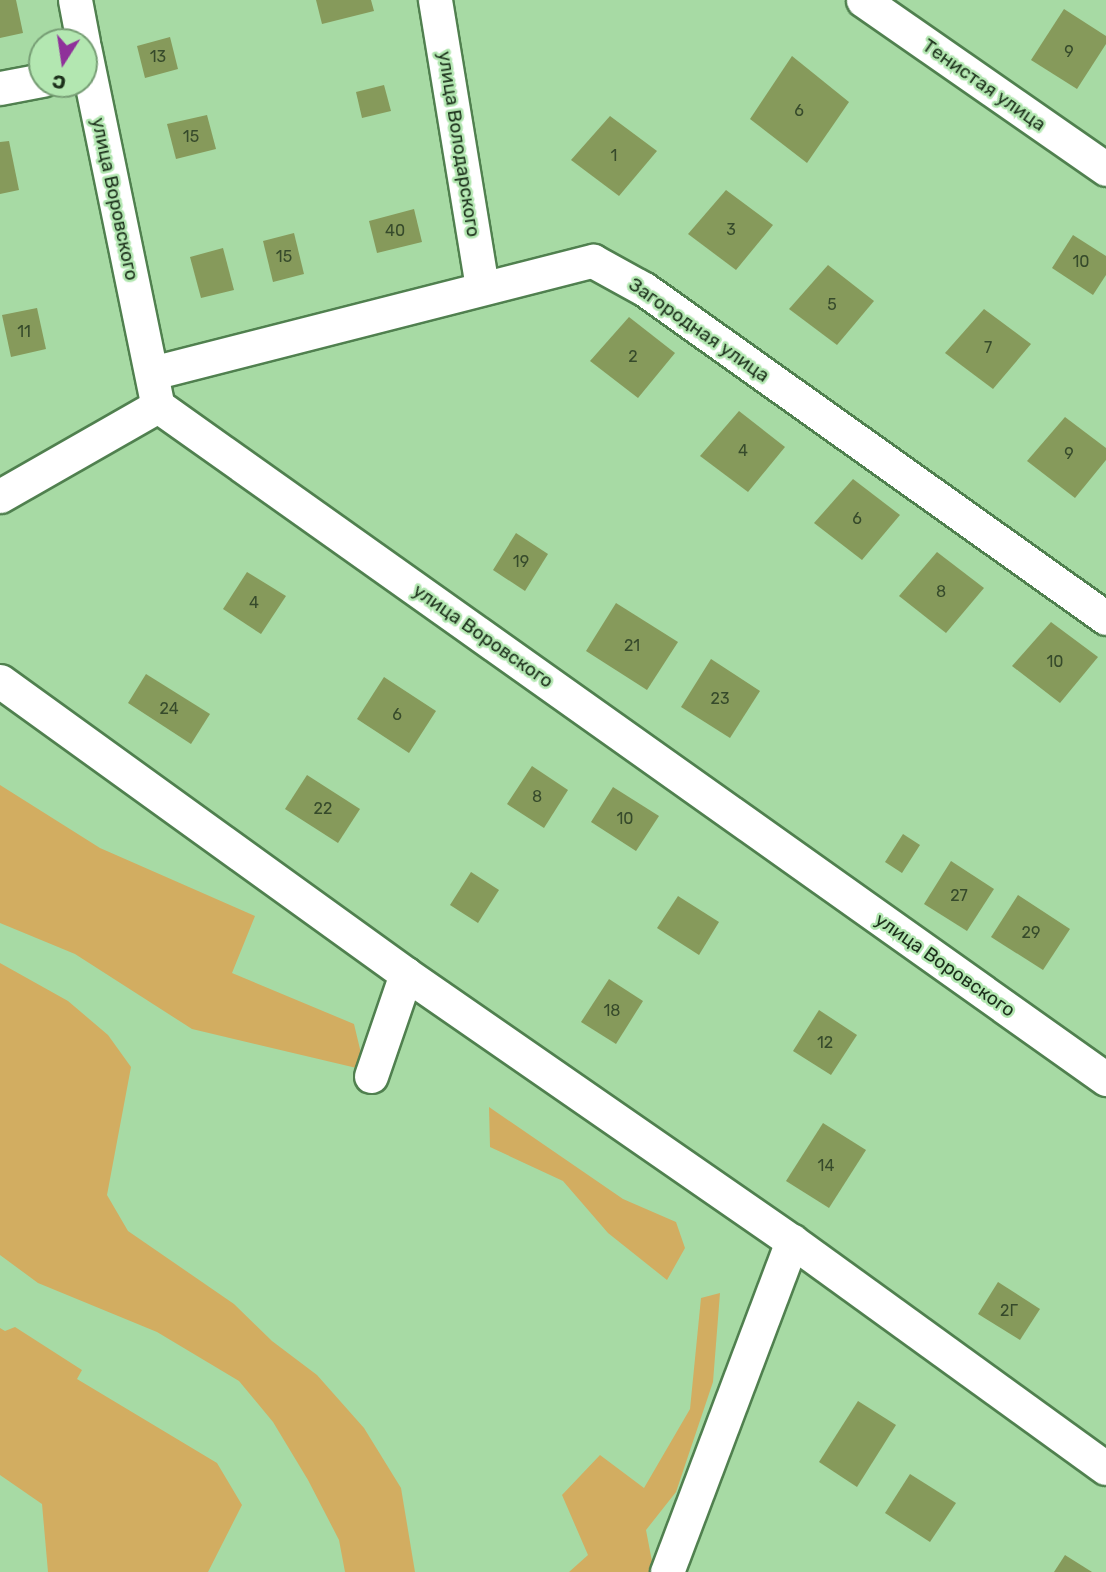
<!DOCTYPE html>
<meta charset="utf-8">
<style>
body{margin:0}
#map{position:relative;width:1106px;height:1572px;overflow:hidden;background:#a7daa4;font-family:Rubik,sans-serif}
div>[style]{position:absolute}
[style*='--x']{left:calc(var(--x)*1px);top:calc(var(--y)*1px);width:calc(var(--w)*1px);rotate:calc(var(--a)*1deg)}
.green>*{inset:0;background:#d2ad61}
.building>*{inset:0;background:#869a5b}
.roads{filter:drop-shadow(2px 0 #50804f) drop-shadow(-2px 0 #50804f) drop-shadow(0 2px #50804f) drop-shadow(0 -2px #50804f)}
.minor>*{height:33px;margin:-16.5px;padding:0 16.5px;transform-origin:16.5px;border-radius:16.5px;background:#fff}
span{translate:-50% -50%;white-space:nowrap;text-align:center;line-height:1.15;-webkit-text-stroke:5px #b3e7b1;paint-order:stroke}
.number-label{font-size:16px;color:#364a2b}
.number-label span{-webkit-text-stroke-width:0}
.street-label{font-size:19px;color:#1c301b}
.north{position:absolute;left:28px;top:28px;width:70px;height:70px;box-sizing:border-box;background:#b3e7b1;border:2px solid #779e75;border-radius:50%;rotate:192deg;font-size:19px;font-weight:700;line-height:28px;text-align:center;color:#1c301b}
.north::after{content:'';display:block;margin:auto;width:24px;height:32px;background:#8f319a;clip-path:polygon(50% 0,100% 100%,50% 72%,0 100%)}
</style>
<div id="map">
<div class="green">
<div style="clip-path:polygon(0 785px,100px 848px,255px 916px,232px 973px,354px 1024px,365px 1070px,192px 1029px,75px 954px,0 923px)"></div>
<div style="clip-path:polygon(0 963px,68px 1001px,108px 1035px,131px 1067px,107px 1195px,128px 1231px,234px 1304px,272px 1341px,317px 1375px,364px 1428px,401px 1488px,415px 1572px,345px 1572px,339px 1540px,308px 1480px,273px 1422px,239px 1381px,157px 1332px,38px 1283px,0 1255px)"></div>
<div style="clip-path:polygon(489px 1107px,623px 1199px,676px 1222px,685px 1248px,667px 1280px,608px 1233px,563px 1181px,490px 1147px)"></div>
<div style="clip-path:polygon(720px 1293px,713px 1382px,676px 1492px,646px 1530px,654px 1572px,569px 1572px,588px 1555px,562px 1495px,600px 1455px,644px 1488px,690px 1409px,701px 1298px)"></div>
<div style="clip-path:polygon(15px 1327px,82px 1370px,77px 1379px,217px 1463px,242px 1505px,208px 1572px,48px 1572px,42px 1504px,0 1475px,0 1328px,5px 1331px)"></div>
</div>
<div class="building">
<div style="clip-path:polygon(0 0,16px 0,23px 33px,0 38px)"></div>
<div style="clip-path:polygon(316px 0,371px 0,374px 11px,322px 24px)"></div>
<div style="clip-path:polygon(1064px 9px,1106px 36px,1106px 44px,1077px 89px,1031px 60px)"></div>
<div style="clip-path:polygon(170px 37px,178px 69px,145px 78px,137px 46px)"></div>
<div style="clip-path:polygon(792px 56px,849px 102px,807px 163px,750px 119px)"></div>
<div style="clip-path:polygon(384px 85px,391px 111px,362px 118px,356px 92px)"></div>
<div style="clip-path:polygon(207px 115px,216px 149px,176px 159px,167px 124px)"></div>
<div style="clip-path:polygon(610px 116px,657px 151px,619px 196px,571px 160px)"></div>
<div style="clip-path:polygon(9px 141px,19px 190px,0 194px,0 142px)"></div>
<div style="clip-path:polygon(726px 190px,773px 225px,736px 270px,688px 234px)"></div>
<div style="clip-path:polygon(414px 209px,422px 242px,377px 253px,369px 221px)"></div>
<div style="clip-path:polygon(294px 233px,304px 274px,273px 282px,263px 241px)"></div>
<div style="clip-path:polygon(1073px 235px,1106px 256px,1106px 275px,1093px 295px,1052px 268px)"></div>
<div style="clip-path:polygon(223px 248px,234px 290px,201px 298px,190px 257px)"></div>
<div style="clip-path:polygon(828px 265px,874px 301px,837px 345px,789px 309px)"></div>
<div style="clip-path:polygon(37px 308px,46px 349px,11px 357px,2px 315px)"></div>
<div style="clip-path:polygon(984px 309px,1031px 344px,993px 389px,945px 353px)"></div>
<div style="clip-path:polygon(629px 317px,675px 353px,638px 398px,590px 361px)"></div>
<div style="clip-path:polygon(739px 411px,785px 447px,748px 492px,700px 456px)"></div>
<div style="clip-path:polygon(1065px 417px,1106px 448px,1106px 460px,1075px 498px,1027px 461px)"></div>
<div style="clip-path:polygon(853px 479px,900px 515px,862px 560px,814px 523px)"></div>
<div style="clip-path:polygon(516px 533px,548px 554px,525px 591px,493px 570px)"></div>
<div style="clip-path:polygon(937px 552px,984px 588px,946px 633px,899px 596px)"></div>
<div style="clip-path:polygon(247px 572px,286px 596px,261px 634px,223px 609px)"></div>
<div style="clip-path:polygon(616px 603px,678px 642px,647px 690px,586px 651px)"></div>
<div style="clip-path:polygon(1051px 622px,1098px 657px,1060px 703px,1012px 666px)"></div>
<div style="clip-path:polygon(711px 659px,760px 691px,730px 738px,681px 707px)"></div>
<div style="clip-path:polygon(146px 674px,210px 714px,191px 744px,128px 703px)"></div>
<div style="clip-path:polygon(384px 677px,436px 711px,409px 753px,357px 719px)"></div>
<div style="clip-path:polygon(532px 766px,568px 790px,544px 828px,507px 804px)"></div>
<div style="clip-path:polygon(307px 775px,360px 809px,338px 843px,285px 809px)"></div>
<div style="clip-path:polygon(613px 787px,659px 816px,636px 851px,591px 822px)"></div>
<div style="clip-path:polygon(903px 834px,920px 845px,902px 873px,885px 862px)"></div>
<div style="clip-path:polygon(951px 861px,994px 889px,967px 931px,924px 904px)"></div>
<div style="clip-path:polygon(471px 872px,499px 890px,478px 923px,450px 905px)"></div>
<div style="clip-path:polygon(1018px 895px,1070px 929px,1043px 970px,991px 937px)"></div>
<div style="clip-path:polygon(678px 896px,719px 922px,699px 955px,657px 928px)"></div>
<div style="clip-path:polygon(609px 979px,643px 1001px,616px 1044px,581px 1022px)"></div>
<div style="clip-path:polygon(819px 1010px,857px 1035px,831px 1075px,793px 1051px)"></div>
<div style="clip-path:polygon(823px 1123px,866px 1150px,829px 1208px,786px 1181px)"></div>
<div style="clip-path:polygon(998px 1282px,1040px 1309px,1020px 1340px,978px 1314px)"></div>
<div style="clip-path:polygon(858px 1401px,896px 1425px,857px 1487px,819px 1462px)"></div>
<div style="clip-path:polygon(910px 1474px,956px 1503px,930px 1542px,885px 1513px)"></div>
<div style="clip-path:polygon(1065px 1555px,1092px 1572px,1054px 1572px)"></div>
</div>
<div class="roads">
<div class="minor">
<div style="--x:75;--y:0;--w:43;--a:79.2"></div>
<div style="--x:435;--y:0;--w:291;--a:80.7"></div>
<div style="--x:863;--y:0;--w:296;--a:34.8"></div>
<div style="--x:84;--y:47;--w:367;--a:78.4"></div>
<div style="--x:158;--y:406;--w:1163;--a:35.37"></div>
<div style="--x:0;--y:88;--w:43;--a:-10.8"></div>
<div style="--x:152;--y:373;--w:455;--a:-14.3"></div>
<div style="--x:593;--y:261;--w:58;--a:28.8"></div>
<div style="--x:644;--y:289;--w:567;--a:35.46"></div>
<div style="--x:0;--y:496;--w:182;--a:-29.7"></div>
<div style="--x:0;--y:681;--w:501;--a:35.82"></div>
<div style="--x:406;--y:974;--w:469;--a:34.7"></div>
<div style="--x:792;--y:1241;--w:387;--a:35.9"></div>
<div style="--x:371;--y:1076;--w:108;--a:-71.1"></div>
<div style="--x:667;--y:1572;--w:354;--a:-69.3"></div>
</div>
</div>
<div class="number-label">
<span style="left:1069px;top:52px">9</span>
<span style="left:158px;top:57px">13</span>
<span style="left:799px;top:111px">6</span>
<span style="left:191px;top:137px">15</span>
<span style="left:614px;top:156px">1</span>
<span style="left:731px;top:230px">3</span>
<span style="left:395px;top:231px">40</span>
<span style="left:284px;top:257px">15</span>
<span style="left:1081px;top:262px">10</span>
<span style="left:832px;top:305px">5</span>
<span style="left:24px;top:332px">11</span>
<span style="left:988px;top:348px">7</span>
<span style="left:633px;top:357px">2</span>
<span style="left:743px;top:451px">4</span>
<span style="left:1069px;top:454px">9</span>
<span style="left:857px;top:519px">6</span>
<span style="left:521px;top:562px">19</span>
<span style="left:941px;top:592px">8</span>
<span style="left:254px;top:603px">4</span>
<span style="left:632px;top:646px">21</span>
<span style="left:1055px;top:662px">10</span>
<span style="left:720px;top:699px">23</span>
<span style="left:169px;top:709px">24</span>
<span style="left:397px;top:715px">6</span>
<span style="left:537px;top:797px">8</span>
<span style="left:323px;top:809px">22</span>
<span style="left:625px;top:819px">10</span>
<span style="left:959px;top:896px">27</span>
<span style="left:1031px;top:933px">29</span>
<span style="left:612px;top:1011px">18</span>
<span style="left:825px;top:1043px">12</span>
<span style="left:826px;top:1166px">14</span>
<span style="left:1009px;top:1311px">2Г</span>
</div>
<div class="street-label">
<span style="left:984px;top:85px;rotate:35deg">Тенистая улица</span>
<span style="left:459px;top:144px;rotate:81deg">улица Володарского</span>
<span style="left:115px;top:199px;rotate:78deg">улица Воровского</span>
<span style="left:699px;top:330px;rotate:35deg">Загородная улица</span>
<span style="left:483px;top:636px;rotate:35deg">улица Воровского</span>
<span style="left:945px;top:965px;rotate:35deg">улица Воровского</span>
</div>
<div class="north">С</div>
</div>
